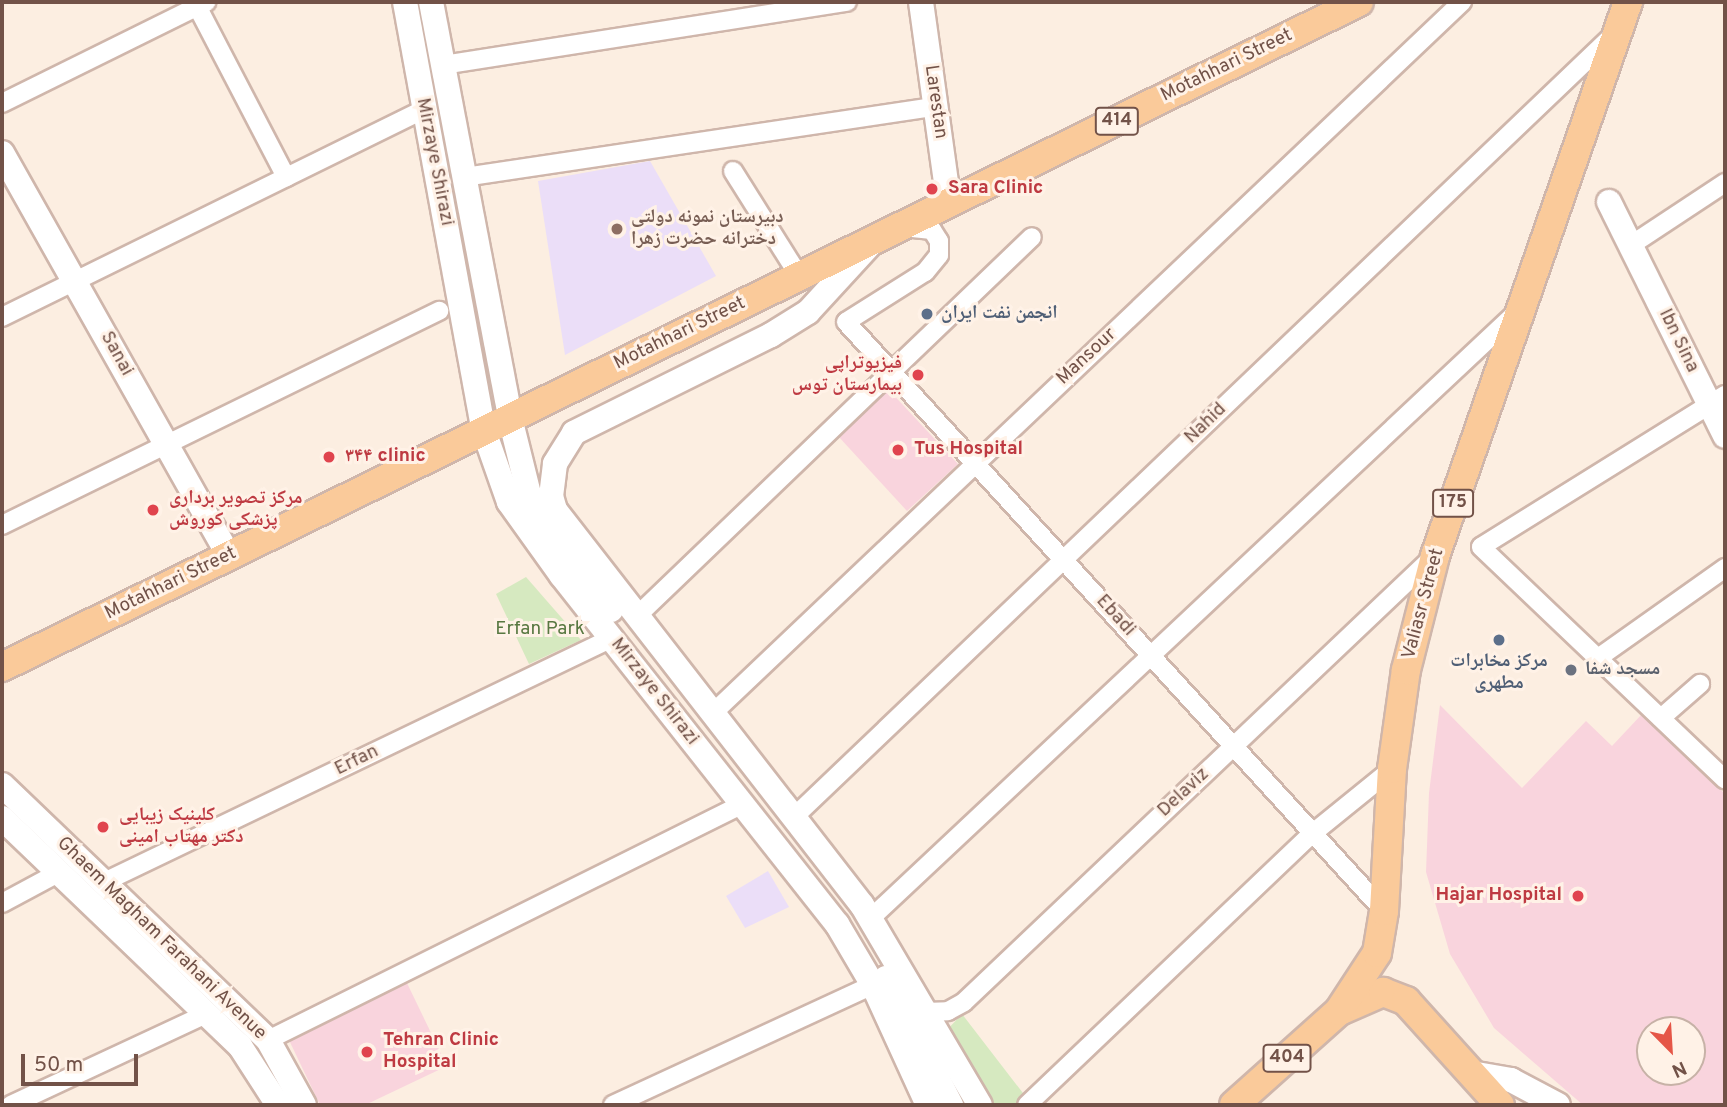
<!DOCTYPE html>
<meta charset="utf-8">
<style>
body{margin:0}
#map{position:relative;width:1727px;height:1107px;overflow:hidden;background:#fceee1;font-family:Overpass,"Noto Naskh Arabic",sans-serif}
div>[style]{position:absolute}
[style*='--x']{left:calc(var(--x)*1px);top:calc(var(--y)*1px);width:calc(var(--w)*1px);rotate:calc(var(--a)*1deg)}
.education>*{inset:0;background:#ebdef8}
.medical>*{inset:0;background:#f9d4dd}
.green>*{inset:0;background:#d6e9c0}
.roads{filter:drop-shadow(2px 0 #cfb6ab) drop-shadow(-2px 0 #cfb6ab) drop-shadow(0 2px #cfb6ab) drop-shadow(0 -2px #cfb6ab)}
.street>*{height:18px;margin:-9px;padding:0 9px;transform-origin:9px;border-radius:9px;background:#fff}
.secondary>*{height:24px;margin:-12px;padding:0 12px;transform-origin:12px;border-radius:12px;background:#fff}
.primary>*{height:28px;margin:-14px;padding:0 14px;transform-origin:14px;border-radius:14px;background:#faca9a}
.dots>*{width:19px;height:19px;translate:-50% -50%;box-sizing:border-box;border:4px solid #fff2e7;border-radius:50%}
span{translate:-50% -50%;white-space:nowrap;text-align:center;line-height:1.15;-webkit-text-stroke:6px #fff2e7;paint-order:stroke}
.shield-label span{padding:2px 5px;background:#fff2e7;border:2px solid;border-radius:5px;-webkit-text-stroke-width:0}
.shield-label{font-size:18px;color:#725248;font-weight:700}
.street-label{font-size:19px;color:#725248}
.health-label{font-size:19px;color:#be3a42;font-weight:700}
.left{translate:0 -50%;text-align:left}
.right{translate:-100% -50%;text-align:right}
.education-label{font-size:19px;color:#785e54;font-weight:700}
.service-label{font-size:19px;color:#4e5e75;font-weight:700}
.park-label{font-size:19px;color:#587841}
.worship-label{font-size:19px;color:#5b616d;font-weight:700}
.frame{position:absolute;inset:0;border:4px solid #725248;pointer-events:none}
.north{position:absolute;left:1636px;top:1016px;width:70px;height:70px;box-sizing:border-box;background:#fff2e7;border:2px solid #c7b2a7;border-radius:50%;rotate:156deg;font-size:19px;font-weight:700;line-height:28px;text-align:center;color:#725248}
.north::after{content:'';display:block;margin:auto;width:24px;height:32px;background:#e55647;clip-path:polygon(50% 0,100% 100%,50% 72%,0 100%)}
.scale{position:absolute;left:21px;top:1054px;width:117px;height:32px;box-sizing:border-box;border:4px solid #725248;border-top:0;padding-left:9px;font-size:21px;line-height:24px;white-space:nowrap;color:#725248;-webkit-text-stroke:5px #fff2e7;paint-order:stroke}
</style>
<div id="map">
<div class="education">
<div style="clip-path:polygon(650px 161px,716px 276px,565px 355px,538px 181px)"></div>
<div style="clip-path:polygon(768px 871px,789px 907px,745px 928px,726px 896px)"></div>
</div>
<div class="medical">
<div style="clip-path:polygon(889px 390px,958px 464px,907px 511px,838px 436px)"></div>
<div style="clip-path:polygon(evenodd,1440px 705px,1522px 788px,1586px 721px,1612px 746px,1643px 713px,1725px 794px,1725px 1105px,1583px 1105px,1494px 1028px,1450px 954px,1426px 872px,1429px 793px,1440px 705px,1650px 1030px,1692px 1030px,1692px 1072px,1650px 1072px,1650px 1030px)"></div>
<div style="clip-path:polygon(406px 981px,447px 1066px,365px 1105px,320px 1105px,288px 1038px)"></div>
</div>
<div class="green">
<div style="clip-path:polygon(526px 577px,581px 640px,529px 664px,496px 594px)"></div>
<div style="clip-path:polygon(962px 1014px,1026px 1097px,1018px 1105px,992px 1105px,946px 1031px)"></div>
</div>
<div class="roads">
<div class="street">
<div style="--x:197;--y:6;--w:193;--a:62.5"></div>
<div style="--x:443;--y:65;--w:409;--a:-8.9"></div>
<div style="--x:2;--y:103;--w:228;--a:-26.3"></div>
<div style="--x:733;--y:171;--w:124;--a:57.8"></div>
<div style="--x:464;--y:177;--w:476;--a:-8.5"></div>
<div style="--x:903;--y:227;--w:29;--a:6"></div>
<div style="--x:932;--y:230;--w:13;--a:58"></div>
<div style="--x:939;--y:241;--w:14;--a:90"></div>
<div style="--x:939;--y:255;--w:22;--a:129"></div>
<div style="--x:925;--y:272;--w:93;--a:147.7"></div>
<div style="--x:846;--y:322;--w:798;--a:47.59"></div>
<div style="--x:1631;--y:245;--w:113;--a:-33.4"></div>
<div style="--x:2;--y:317;--w:470;--a:-26.2"></div>
<div style="--x:1725;--y:395;--w:287;--a:148.1"></div>
<div style="--x:1481;--y:547;--w:337;--a:43.6"></div>
<div style="--x:2;--y:525;--w:487;--a:-26.1"></div>
<div style="--x:637;--y:616;--w:547;--a:-43.82"></div>
<div style="--x:1598;--y:658;--w:156;--a:-35.3"></div>
<div style="--x:713;--y:713;--w:1033;--a:-43.51"></div>
<div style="--x:1661;--y:718;--w:52;--a:-41.1"></div>
<div style="--x:794;--y:817;--w:1131;--a:-43.67"></div>
<div style="--x:102;--y:883;--w:566;--a:-25.66"></div>
<div style="--x:2;--y:903;--w:64;--a:-28.2"></div>
<div style="--x:870;--y:919;--w:887;--a:-43.17"></div>
<div style="--x:925;--y:1012;--w:23;--a:-2"></div>
<div style="--x:948;--y:1011;--w:18;--a:-29"></div>
<div style="--x:964;--y:1002;--w:648;--a:-43.5"></div>
<div style="--x:268;--y:1040;--w:530;--a:-26.42"></div>
<div style="--x:11;--y:1105;--w:215;--a:-25"></div>
<div style="--x:613;--y:1105;--w:286;--a:-24.8"></div>
<div style="--x:1027;--y:1105;--w:395;--a:-43.6"></div>
<div style="--x:1313;--y:833;--w:102;--a:-39"></div>
</div>
<div class="secondary">
<div style="--x:405;--y:2;--w:436;--a:79.6"></div>
<div style="--x:484;--y:431;--w:75;--a:70.6"></div>
<div style="--x:509;--y:502;--w:91;--a:54.4"></div>
<div style="--x:562;--y:576;--w:444;--a:51.7"></div>
<div style="--x:837;--y:924;--w:71;--a:59.5"></div>
<div style="--x:873;--y:985;--w:132;--a:65.4"></div>
<div style="--x:431;--y:2;--w:423;--a:79.2"></div>
<div style="--x:510;--y:418;--w:78;--a:76"></div>
<div style="--x:529;--y:494;--w:63;--a:58.6"></div>
<div style="--x:562;--y:548;--w:79;--a:51.7"></div>
<div style="--x:921;--y:2;--w:203;--a:82.1"></div>
<div style="--x:2;--y:153;--w:463;--a:60.6"></div>
<div style="--x:1609;--y:202;--w:261;--a:63.6"></div>
<div style="--x:874;--y:240;--w:98;--a:132.5"></div>
<div style="--x:808;--y:312;--w:44;--a:148.1"></div>
<div style="--x:771;--y:335;--w:220;--a:153.6"></div>
<div style="--x:574;--y:433;--w:36;--a:122"></div>
<div style="--x:555;--y:464;--w:32;--a:97"></div>
<div style="--x:551;--y:496;--w:15;--a:74"></div>
<div style="--x:555;--y:510;--w:500;--a:52.15"></div>
<div style="--x:862;--y:905;--w:232;--a:59.5"></div>
<div style="--x:2;--y:785;--w:368;--a:43.8"></div>
<div style="--x:268;--y:1040;--w:74;--a:61"></div>
<div style="--x:2;--y:818;--w:330;--a:43.8"></div>
<div style="--x:240;--y:1046;--w:70;--a:57.2"></div>
<div style="--x:886;--y:978;--w:143;--a:62.9"></div>
<div style="--x:1471;--y:1073;--w:41;--a:9.9"></div>
<div style="--x:1511;--y:1080;--w:53;--a:28"></div>
</div>
<div class="primary">
<div style="--x:2;--y:667;--w:1511;--a:-26.11"></div>
<div style="--x:1342;--y:1010;--w:45;--a:-23.7"></div>
<div style="--x:1383;--y:992;--w:25;--a:21"></div>
<div style="--x:1406;--y:1001;--w:140;--a:47.9"></div>
<div style="--x:1234;--y:1105;--w:141;--a:-41.8"></div>
<div style="--x:1339;--y:1011;--w:69;--a:-56.8"></div>
<div style="--x:1377;--y:953;--w:43;--a:-80.5"></div>
<div style="--x:1384;--y:911;--w:142;--a:-86.8"></div>
<div style="--x:1392;--y:769;--w:100;--a:-82"></div>
<div style="--x:1406;--y:670;--w:118;--a:-75.7"></div>
<div style="--x:1435;--y:556;--w:587;--a:-70.79"></div>
</div>
</div>
<div class="dots">
<div style="left:932px;top:189px;background:#e0444e"></div>
<div style="left:617px;top:229px;background:#8d6e63"></div>
<div style="left:927px;top:314px;background:#5c6f8a"></div>
<div style="left:918px;top:375px;background:#e0444e"></div>
<div style="left:898px;top:450px;background:#e0444e"></div>
<div style="left:329px;top:457px;background:#e0444e"></div>
<div style="left:153px;top:510px;background:#e0444e"></div>
<div style="left:1499px;top:640px;background:#5c6f8a"></div>
<div style="left:1571px;top:670px;background:#6b7280"></div>
<div style="left:103px;top:827px;background:#e0444e"></div>
<div style="left:1578px;top:896px;background:#e0444e"></div>
<div style="left:367px;top:1052px;background:#e0444e"></div>
</div>
<div class="shield-label">
<span style="left:1117px;top:121px">414</span>
<span style="left:1453px;top:503px">175</span>
<span style="left:1287px;top:1058px">404</span>
</div>
<div class="street-label">
<span style="left:1227px;top:66px;rotate:-26deg">Motahhari Street</span>
<span style="left:935px;top:102px;rotate:82deg">Larestan</span>
<span style="left:434px;top:162px;rotate:79deg">Mirzaye Shirazi</span>
<span style="left:680px;top:334px;rotate:-26deg">Motahhari Street</span>
<span style="left:1678px;top:341px;rotate:64deg">Ibn Sina</span>
<span style="left:116px;top:354px;rotate:61deg">Sanai</span>
<span style="left:1087px;top:357px;rotate:-43deg">Mansour</span>
<span style="left:1206px;top:424px;rotate:-44deg">Nahid</span>
<span style="left:171px;top:584px;rotate:-26deg">Motahhari Street</span>
<span style="left:1424px;top:604px;rotate:-75deg">Valiasr Street</span>
<span style="left:1115px;top:616px;rotate:48deg">Ebadi</span>
<span style="left:654px;top:692px;rotate:52deg">Mirzaye Shirazi</span>
<span style="left:357px;top:761px;rotate:-26deg">Erfan</span>
<span style="left:1184px;top:793px;rotate:-43deg">Delaviz</span>
<span style="left:161px;top:939px;rotate:44deg">Ghaem Magham Farahani Avenue</span>
</div>
<div class="health-label">
<span class="left" style="left:948px;top:189px">Sara Clinic</span>
<span class="right" style="left:902px;top:375px">فیزیوتراپی<br>بیمارستان توس</span>
<span class="left" style="left:914px;top:450px">Tus Hospital</span>
<span class="left" style="left:345px;top:457px">۳۴۴ clinic</span>
<span class="left" style="left:169px;top:510px">مرکز تصویر برداری<br>پزشکی کوروش</span>
<span class="left" style="left:119px;top:827px">کلینیک زیبایی<br>دکتر مهتاب امینی</span>
<span class="right" style="left:1562px;top:896px">Hajar Hospital</span>
<span class="left" style="left:383px;top:1052px">Tehran Clinic<br>Hospital</span>
</div>
<div class="education-label">
<span class="left" style="left:631px;top:229px">دبیرستان نمونه دولتی<br>دخترانه حضرت زهرا</span>
</div>
<div class="service-label">
<span class="left" style="left:941px;top:314px">انجمن نفت ایران</span>
<span style="left:1499px;top:673px">مرکز مخابرات<br>مطهری</span>
</div>
<div class="park-label">
<span style="left:540px;top:630px">Erfan Park</span>
</div>
<div class="worship-label">
<span class="left" style="left:1585px;top:670px">مسجد شفا</span>
</div>
<div class="frame"></div>
<div class="north">N</div>
<div class="scale">50 m</div>
</div>
